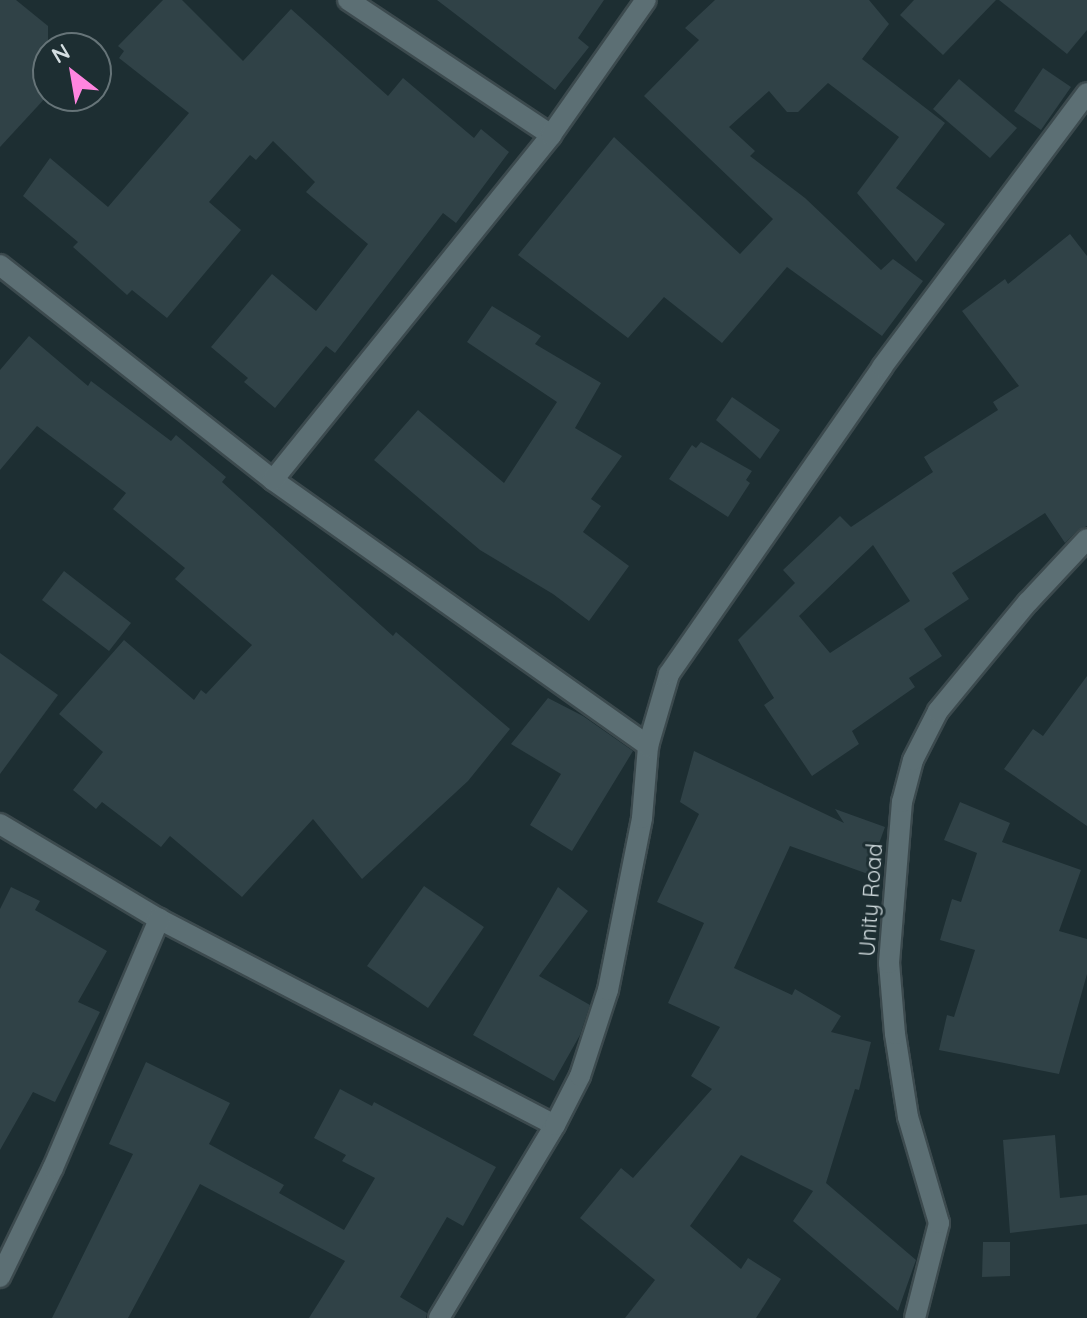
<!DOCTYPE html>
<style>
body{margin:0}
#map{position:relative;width:1087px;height:1318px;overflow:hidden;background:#1d2e32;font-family:Quicksand,sans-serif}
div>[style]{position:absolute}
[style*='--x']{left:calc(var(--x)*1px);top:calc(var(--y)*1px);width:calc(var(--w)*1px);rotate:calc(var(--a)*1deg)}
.building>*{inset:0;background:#304247}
.roads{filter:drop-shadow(2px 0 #3c4a4e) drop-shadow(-2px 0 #3c4a4e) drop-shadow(0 2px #3c4a4e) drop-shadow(0 -2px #3c4a4e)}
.street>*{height:20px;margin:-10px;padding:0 10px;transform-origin:10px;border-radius:10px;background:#5c6f74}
span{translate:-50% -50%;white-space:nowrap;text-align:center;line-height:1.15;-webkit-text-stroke:6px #1d2e32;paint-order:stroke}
.street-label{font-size:22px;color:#d4dee1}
.north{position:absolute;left:32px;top:32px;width:80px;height:80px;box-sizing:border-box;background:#1d2e32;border:2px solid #667478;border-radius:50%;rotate:329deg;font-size:22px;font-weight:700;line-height:32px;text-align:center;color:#d4dee1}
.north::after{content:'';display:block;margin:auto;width:28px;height:36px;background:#ff85df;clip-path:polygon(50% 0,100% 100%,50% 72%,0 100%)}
</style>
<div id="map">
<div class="building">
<div style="clip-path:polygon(0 0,16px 0,48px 26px,48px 95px,0 147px)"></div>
<div style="clip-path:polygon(163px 0,182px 0,243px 61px,291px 9px,388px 96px,403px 78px,474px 138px,481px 129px,509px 152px,456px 223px,443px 213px,335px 353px,326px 346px,275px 408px,244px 382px,248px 378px,211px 347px,272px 274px,316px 311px,368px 244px,306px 192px,315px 182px,273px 141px,256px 160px,250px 155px,209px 202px,241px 230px,167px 318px,132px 290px,127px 295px,73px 247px,78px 242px,23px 196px,50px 158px,108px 207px,189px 113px,119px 58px,124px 51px,118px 46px)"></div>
<div style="clip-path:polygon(437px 0,604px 0,578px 38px,589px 47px,555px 90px)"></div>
<div style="clip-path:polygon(715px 0,869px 0,889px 24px,862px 59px,945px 123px,896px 188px,945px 224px,916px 262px,857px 193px,899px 137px,828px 83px,798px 112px,787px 112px,769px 91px,729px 127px,755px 151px,750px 156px,805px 198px,881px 270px,893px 259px,923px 281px,882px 336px,787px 267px,722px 343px,664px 297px,628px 338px,518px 255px,614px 137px,740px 254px,773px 219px,644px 96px,699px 40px,685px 28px)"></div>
<div style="clip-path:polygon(914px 0,996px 0,943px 55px,900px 15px)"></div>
<div style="clip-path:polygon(999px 0,1087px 0,1087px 30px,1067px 54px)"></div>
<div style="clip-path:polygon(1043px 68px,1071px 87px,1041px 130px,1014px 111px)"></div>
<div style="clip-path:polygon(959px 79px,1017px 128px,990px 158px,933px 109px)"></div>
<div style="clip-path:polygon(evenodd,1070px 234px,1087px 256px,1087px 526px,1078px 530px,1065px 543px,1045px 513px,952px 573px,969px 599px,924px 629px,942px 656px,909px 678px,915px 687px,852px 731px,859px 744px,812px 776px,764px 705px,774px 698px,738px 640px,795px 583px,783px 570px,840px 516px,851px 527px,933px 472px,924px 457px,998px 410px,993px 402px,1019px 386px,962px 311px,1005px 279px,1008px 284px,1070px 234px,873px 545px,910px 601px,830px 653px,799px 616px,873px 545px)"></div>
<div style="clip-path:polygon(492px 306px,541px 336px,535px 344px,601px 383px,575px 428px,622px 456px,591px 499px,601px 506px,583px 532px,629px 566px,589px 621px,553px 594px,480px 550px,374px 460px,418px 410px,504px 483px,557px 402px,467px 342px)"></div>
<div style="clip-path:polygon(29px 336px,88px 386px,91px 381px,171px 441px,176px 435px,226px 477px,222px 482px,393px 636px,396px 632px,510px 729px,468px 781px,362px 879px,313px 819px,242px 897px,170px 836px,161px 847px,102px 802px,96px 809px,73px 790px,103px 752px,59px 714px,124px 640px,194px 700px,201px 690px,206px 694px,252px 645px,175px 579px,185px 568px,113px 509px,126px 493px,37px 426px,0 470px,0 370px)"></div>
<div style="clip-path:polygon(732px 397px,780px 430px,760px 459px,716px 420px)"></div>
<div style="clip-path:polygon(701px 442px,752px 471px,746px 480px,750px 483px,728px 517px,669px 479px,692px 445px,696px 448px)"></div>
<div style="clip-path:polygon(64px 571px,131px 623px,109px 651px,42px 600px)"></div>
<div style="clip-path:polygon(0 653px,58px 695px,0 774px)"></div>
<div style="clip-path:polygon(1087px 676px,1087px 826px,1004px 769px,1033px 729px,1043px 736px)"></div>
<div style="clip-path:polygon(548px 698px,583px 716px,633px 751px,572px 851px,530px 825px,561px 774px,511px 744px)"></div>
<div style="clip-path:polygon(694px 751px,844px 823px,835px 809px,885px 827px,868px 874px,790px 846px,734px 968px,792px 995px,795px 989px,841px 1016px,831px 1032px,871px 1042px,859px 1090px,855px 1089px,826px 1183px,916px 1260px,898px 1311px,793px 1221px,813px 1191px,741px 1155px,690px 1226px,741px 1269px,748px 1258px,781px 1279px,756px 1318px,625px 1318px,655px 1280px,580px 1218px,621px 1168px,633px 1178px,712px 1089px,691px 1076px,720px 1027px,668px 1003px,704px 923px,657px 902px,699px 814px,680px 802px)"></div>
<div style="clip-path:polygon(960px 802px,1010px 823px,1002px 842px,1081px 870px,1059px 931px,1087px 939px,1087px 974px,1059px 1074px,939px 1050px,947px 1015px,954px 1017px,975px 950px,940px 940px,952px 899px,961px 902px,977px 853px,944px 840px)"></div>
<div style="clip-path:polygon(424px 886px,484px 927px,428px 1008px,367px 966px)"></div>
<div style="clip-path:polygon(11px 887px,40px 901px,35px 910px,107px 951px,78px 1002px,100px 1012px,55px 1102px,33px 1092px,0 1150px,0 909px)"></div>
<div style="clip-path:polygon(558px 887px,588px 911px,539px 976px,590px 1005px,580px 1035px,554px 1081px,473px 1035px)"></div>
<div style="clip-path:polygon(146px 1062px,230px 1103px,209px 1144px,284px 1185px,279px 1193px,344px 1230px,375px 1178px,342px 1161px,346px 1155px,314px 1138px,340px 1089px,372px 1106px,374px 1102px,496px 1167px,463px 1226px,447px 1217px,400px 1297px,427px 1313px,426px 1318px,309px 1318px,345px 1261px,200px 1184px,128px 1318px,52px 1318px,133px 1154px,109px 1144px)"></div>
<div style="clip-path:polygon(1055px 1135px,1060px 1198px,1087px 1195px,1087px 1224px,1010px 1233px,1003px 1140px)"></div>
<div style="clip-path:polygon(983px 1242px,1010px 1242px,1010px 1276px,982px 1277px)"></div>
</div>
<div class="roads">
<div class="street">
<div style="--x:348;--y:0;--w:244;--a:33.6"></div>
<div style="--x:0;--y:265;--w:347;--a:38.2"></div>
<div style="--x:273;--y:480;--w:460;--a:35.3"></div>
<div style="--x:273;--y:480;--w:443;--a:-51.1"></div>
<div style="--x:551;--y:135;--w:165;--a:-54.9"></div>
<div style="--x:0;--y:824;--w:185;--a:30.9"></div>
<div style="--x:159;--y:919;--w:446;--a:27.5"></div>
<div style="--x:0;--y:1277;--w:121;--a:-64.1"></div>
<div style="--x:53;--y:1168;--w:271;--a:-66.9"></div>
<div style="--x:439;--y:1318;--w:225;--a:-59"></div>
<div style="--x:555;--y:1125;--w:55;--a:-63"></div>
<div style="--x:580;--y:1076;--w:90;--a:-72"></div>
<div style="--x:608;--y:990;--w:175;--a:-78.8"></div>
<div style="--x:642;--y:818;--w:72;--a:-85.2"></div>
<div style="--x:648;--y:746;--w:75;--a:-73.7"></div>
<div style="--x:669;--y:674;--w:374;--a:-55.2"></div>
<div style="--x:882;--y:367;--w:342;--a:-53.2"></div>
<div style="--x:915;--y:1318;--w:98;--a:-75.8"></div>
<div style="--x:939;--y:1223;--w:110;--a:-106.3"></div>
<div style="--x:908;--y:1117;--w:84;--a:-98.9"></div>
<div style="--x:895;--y:1034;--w:71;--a:-94.8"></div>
<div style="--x:889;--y:963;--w:162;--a:-85.4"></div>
<div style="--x:902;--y:802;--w:43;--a:-75.3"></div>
<div style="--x:913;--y:760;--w:55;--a:-63"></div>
<div style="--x:938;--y:711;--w:141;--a:-50.5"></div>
<div style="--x:1028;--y:602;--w:86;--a:-46.9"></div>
</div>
</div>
<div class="street-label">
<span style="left:871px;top:900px;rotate:-86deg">Unity Road</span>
</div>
<div class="north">N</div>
</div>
